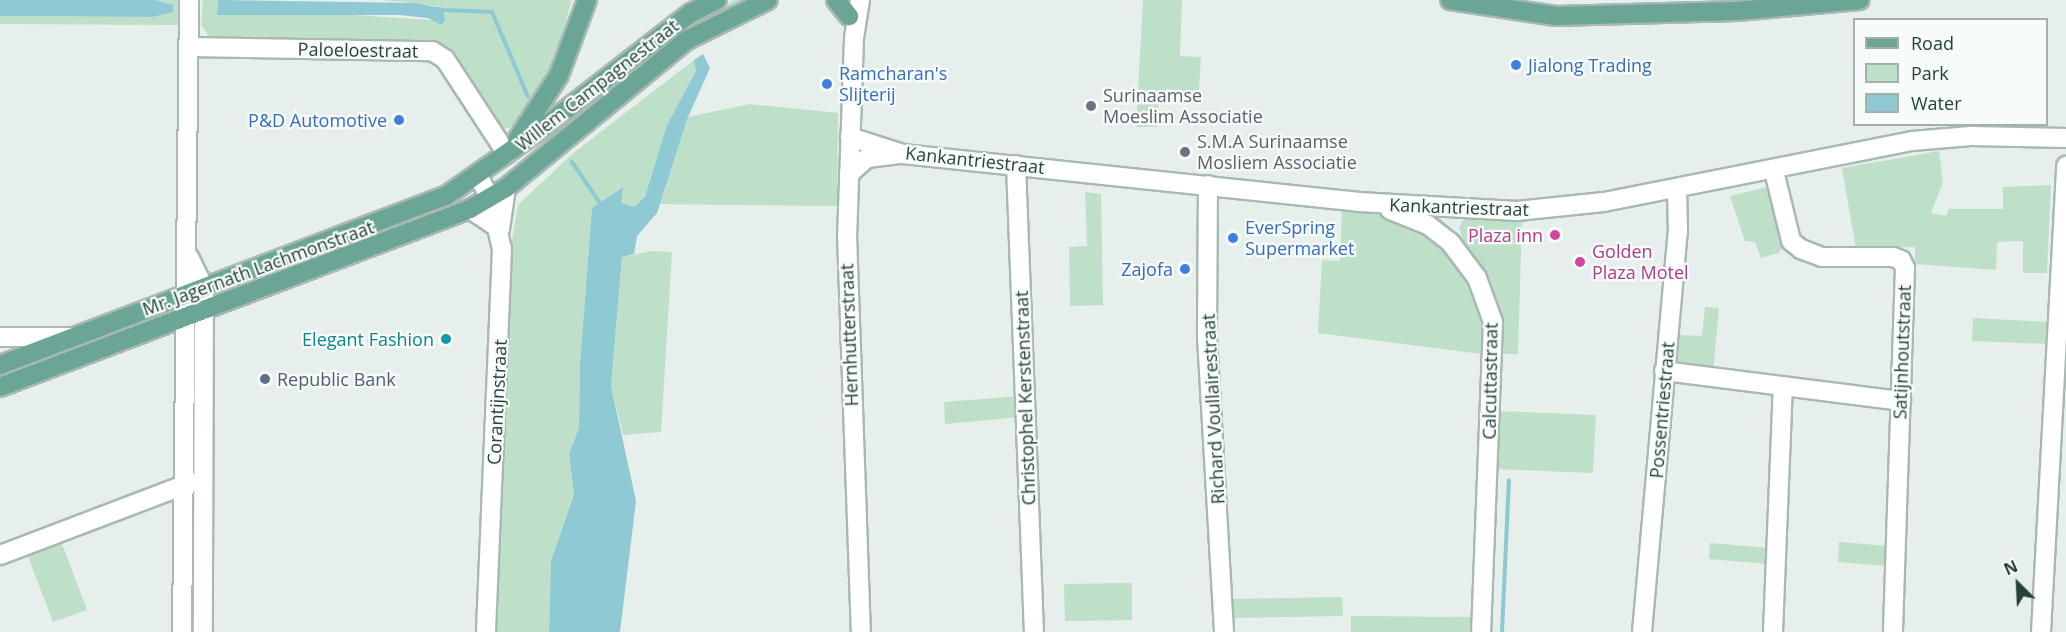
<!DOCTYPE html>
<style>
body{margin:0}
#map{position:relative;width:2066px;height:632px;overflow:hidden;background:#e6efeb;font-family:"Open Sans",sans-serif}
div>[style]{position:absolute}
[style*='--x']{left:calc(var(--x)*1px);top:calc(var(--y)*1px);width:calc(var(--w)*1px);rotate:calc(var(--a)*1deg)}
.green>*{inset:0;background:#bfe0c8}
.water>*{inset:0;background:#8ec9d4}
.stream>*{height:4px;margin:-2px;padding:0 2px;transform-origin:2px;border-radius:2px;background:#8ec9d4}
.roads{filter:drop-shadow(2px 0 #a8b8b2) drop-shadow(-2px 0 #a8b8b2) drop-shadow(0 2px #a8b8b2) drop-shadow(0 -2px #a8b8b2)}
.minor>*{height:18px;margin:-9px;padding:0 9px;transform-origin:9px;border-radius:9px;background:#fff}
.major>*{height:18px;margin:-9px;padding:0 9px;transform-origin:9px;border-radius:9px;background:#6aa596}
.dots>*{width:16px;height:16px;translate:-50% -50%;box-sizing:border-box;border:3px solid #f7fbf9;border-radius:50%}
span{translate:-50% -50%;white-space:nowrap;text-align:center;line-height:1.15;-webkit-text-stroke:4.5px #f7fbf9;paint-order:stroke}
.street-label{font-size:18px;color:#24423a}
.shop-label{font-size:18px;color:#366cbe}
.left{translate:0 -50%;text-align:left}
.right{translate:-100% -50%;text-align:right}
.worship-label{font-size:18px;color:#5b616d}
.hotel-label{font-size:18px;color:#b23c85}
.culture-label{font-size:18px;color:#0d838f}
.service-label{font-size:18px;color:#4e5e75}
.legend{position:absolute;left:1853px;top:18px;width:195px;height:108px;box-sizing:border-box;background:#f7fbf9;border:2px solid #a3b1ad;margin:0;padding:8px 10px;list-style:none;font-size:18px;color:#24423a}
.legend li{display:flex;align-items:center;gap:12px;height:30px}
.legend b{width:30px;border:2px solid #a3b1ad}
.north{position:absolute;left:1988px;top:554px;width:60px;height:60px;-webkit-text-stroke:4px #f7fbf9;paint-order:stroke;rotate:336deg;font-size:16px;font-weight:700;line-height:24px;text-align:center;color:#24423a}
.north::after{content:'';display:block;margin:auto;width:21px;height:27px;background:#24423a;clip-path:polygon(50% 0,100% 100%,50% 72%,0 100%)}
</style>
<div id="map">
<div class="green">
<div style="clip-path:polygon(155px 0,188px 0,189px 56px,177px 56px,178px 25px,0 24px,0 16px,152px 17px,173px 5px)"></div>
<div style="clip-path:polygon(203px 0,218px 0,217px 15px,323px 13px,433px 20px,438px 6px,383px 0,572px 0,551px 72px,519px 124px,505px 129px,451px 58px,211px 39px,201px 25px)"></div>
<div style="clip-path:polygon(734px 0,754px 0,602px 98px,600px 93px,671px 36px)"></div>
<div style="clip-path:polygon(1143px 0,1182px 0,1180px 56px,1201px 57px,1199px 91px,1159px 91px,1157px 127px,1136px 127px)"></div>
<div style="clip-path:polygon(694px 60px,696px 71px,667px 125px,645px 195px,634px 207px,620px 203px,622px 187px,592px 208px,580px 364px,579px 428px,569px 454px,574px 493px,551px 561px,549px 632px,494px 632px,511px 247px,518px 205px,572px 154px)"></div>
<div style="clip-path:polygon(750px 104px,838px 113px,837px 206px,660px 204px,688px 117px)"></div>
<div style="clip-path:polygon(1939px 151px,1943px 182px,1931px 213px,1946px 216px,1949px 209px,2003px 209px,2003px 187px,2051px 185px,2047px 273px,2023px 273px,2023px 241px,1997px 242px,1996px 270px,1915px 264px,1915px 247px,1856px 249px,1842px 168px)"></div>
<div style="clip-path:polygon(1775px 185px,1788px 242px,1778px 253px,1761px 258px,1755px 242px,1745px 241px,1730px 196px)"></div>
<div style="clip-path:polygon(1085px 192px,1101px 194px,1103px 305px,1070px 306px,1069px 247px,1087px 246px)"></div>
<div style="clip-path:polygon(1342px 209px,1393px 214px,1455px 256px,1481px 302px,1489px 355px,1318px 333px,1322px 260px,1340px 261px)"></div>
<div style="clip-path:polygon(1465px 217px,1522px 218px,1518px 354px,1502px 354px,1498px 304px,1463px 240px,1459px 228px)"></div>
<div style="clip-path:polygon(389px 227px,402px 228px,216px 298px,211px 297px,215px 291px)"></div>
<div style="clip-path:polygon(653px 251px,672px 252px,661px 432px,623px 435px,611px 386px,622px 257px)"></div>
<div style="clip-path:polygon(175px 307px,178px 312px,0 382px,0 373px)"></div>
<div style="clip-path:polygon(1705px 307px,1719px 308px,1713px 372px,1679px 365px,1676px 358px,1679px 335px,1702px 336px)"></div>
<div style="clip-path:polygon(1973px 318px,2051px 322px,2050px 344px,1972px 341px)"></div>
<div style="clip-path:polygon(1021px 396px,1022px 417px,945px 424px,944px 402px)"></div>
<div style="clip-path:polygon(1497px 411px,1596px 415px,1593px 473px,1494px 469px)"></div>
<div style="clip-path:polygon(61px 541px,87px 610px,53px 622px,27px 554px)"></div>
<div style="clip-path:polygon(1839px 542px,1889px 546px,1888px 566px,1838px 562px)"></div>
<div style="clip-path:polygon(1710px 543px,1770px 548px,1768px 564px,1709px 559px)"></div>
<div style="clip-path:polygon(1132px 583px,1132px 620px,1065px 621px,1064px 584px)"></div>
<div style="clip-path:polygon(1342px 597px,1343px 616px,1234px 618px,1233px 599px)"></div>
<div style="clip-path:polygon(1351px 616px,1476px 617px,1475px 632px,1351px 632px)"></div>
</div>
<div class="water">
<div style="clip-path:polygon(0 0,155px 0,173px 5px,173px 12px,152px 17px,0 16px)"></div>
<div style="clip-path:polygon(218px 0,415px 3px,443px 8px,445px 20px,441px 25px,428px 18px,399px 15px,217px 15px)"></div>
<div style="clip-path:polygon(703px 54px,710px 68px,688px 117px,657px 213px,637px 236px,634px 254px,622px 257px,611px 386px,636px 501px,620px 632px,549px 632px,551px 561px,574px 494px,569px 454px,579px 428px,580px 364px,592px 208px,623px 187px,621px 203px,634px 207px,645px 196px,667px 125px,696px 71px,694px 60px)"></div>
</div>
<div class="stream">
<div style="--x:442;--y:10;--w:50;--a:2.3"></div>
<div style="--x:492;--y:12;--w:92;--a:67"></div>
<div style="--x:572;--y:162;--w:50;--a:55.7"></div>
<div style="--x:1502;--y:632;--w:152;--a:-87.4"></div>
</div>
<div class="roads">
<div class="minor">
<div style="--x:860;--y:0;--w:38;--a:99"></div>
<div style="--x:854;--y:38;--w:197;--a:92"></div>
<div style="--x:847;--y:235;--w:397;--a:88"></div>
<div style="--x:191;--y:47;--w:241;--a:1"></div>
<div style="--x:432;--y:51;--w:15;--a:32"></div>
<div style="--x:445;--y:59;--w:113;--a:56.9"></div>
<div style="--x:850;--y:137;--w:56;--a:17.8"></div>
<div style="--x:903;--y:154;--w:459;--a:6"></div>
<div style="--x:1359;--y:202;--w:158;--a:3.3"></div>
<div style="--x:1517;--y:211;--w:87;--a:-5.9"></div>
<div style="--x:1604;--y:202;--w:314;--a:-11.2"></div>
<div style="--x:1912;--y:141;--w:59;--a:-4.8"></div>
<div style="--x:1971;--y:136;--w:95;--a:1.2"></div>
<div style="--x:1016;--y:165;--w:467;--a:87.8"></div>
<div style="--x:1774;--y:171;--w:72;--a:76.3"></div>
<div style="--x:1791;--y:241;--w:13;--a:39"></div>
<div style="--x:1801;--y:249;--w:22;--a:21"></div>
<div style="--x:1822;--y:257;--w:71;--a:0"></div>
<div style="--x:1893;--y:257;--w:9;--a:21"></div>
<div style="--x:1901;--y:260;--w:9;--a:63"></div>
<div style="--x:1905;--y:268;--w:364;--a:91.9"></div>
<div style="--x:849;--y:174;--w:24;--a:-42"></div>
<div style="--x:867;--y:158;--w:31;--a:-7"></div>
<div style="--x:478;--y:176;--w:25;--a:61"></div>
<div style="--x:490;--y:198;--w:52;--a:76.8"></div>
<div style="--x:502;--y:249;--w:383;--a:92.4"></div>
<div style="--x:1208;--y:185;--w:152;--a:90.4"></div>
<div style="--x:1207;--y:337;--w:295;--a:86.7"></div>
<div style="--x:470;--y:209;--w:36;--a:34"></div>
<div style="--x:500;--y:229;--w:41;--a:-81.7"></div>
<div style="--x:1390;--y:210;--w:41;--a:21.5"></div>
<div style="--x:1428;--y:225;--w:28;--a:38"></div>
<div style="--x:1450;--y:242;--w:45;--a:53.1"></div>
<div style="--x:1477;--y:278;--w:47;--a:70"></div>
<div style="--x:1493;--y:322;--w:310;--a:92.2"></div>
<div style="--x:189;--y:257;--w:34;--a:64"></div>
<div style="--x:204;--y:288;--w:344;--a:90.2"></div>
<div style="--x:0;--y:337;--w:70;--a:0"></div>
<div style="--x:1664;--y:371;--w:239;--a:7.2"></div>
<div style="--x:0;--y:555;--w:205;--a:-20.8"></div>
<div style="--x:182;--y:632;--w:632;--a:-89.37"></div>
<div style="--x:1642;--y:632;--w:402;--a:-84.9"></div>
<div style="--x:1678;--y:232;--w:44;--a:-91.3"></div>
<div style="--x:1773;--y:632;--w:246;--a:-87.7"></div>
<div style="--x:2041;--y:632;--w:467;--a:-86.9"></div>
</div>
<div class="major">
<div style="--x:836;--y:0;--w:21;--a:51"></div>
<div style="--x:1450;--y:0;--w:107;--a:8.6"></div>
<div style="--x:1556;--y:16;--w:181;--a:-1.6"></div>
<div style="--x:1737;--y:11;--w:123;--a:-5.1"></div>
<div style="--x:517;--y:140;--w:77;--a:-57.1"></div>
<div style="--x:559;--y:75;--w:80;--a:-69.5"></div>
<div style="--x:0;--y:365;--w:477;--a:-20.8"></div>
<div style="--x:446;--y:196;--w:115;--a:-35.1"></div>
<div style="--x:540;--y:130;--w:191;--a:-37.8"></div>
<div style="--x:691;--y:13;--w:29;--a:-27"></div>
<div style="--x:0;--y:387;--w:503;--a:-20.74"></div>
<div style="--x:470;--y:209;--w:42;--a:-30.3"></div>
<div style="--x:506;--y:188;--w:234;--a:-39.3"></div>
<div style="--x:687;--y:40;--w:90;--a:-26.3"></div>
</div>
</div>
<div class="dots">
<div style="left:1516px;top:65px;background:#3f7fe0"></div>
<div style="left:827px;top:84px;background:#3f7fe0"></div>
<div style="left:1091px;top:106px;background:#6b7280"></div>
<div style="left:399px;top:120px;background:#3f7fe0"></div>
<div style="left:1185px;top:152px;background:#6b7280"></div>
<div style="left:1555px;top:235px;background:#d1479c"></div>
<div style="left:1233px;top:238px;background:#3f7fe0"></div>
<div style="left:1580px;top:262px;background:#d1479c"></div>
<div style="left:1185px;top:269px;background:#3f7fe0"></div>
<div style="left:446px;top:339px;background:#0f9aa8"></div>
<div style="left:265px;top:379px;background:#5c6f8a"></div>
</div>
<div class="street-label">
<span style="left:358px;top:50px;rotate:1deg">Paloeloestraat</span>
<span style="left:597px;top:85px;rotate:-38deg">Willem Campagnestraat</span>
<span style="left:975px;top:160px;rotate:6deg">Kankantriestraat</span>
<span style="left:1459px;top:207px;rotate:2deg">Kankantriestraat</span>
<span style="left:258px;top:268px;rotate:-20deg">Mr. Jagernath Lachmonstraat</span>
<span style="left:849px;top:335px;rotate:-92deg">Hernhutterstraat</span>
<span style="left:1902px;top:352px;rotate:-88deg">Satijnhoutstraat</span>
<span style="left:1490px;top:381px;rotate:-89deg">Calcuttastraat</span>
<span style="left:1025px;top:398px;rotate:-92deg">Christophel Kerstenstraat</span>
<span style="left:497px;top:402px;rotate:-87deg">Corantijnstraat</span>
<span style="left:1213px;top:409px;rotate:-93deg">Richard Voullairestraat</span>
<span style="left:1662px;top:410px;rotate:-85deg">Possentriestraat</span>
</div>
<div class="shop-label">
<span class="left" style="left:1528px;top:65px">Jialong Trading</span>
<span class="left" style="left:839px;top:84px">Ramcharan's<br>Slijterij</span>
<span class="right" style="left:387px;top:120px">P&amp;D Automotive</span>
<span class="left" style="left:1245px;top:238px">EverSpring<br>Supermarket</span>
<span class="right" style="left:1173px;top:269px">Zajofa</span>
</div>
<div class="worship-label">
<span class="left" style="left:1103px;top:106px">Surinaamse<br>Moeslim Associatie</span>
<span class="left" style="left:1197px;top:152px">S.M.A Surinaamse<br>Mosliem Associatie</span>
</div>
<div class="hotel-label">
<span class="right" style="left:1543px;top:235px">Plaza inn</span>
<span class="left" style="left:1592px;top:262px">Golden<br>Plaza Motel</span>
</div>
<div class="culture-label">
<span class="right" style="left:434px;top:339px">Elegant Fashion</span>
</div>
<div class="service-label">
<span class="left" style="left:277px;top:379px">Republic Bank</span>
</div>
<ul class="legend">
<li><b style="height:8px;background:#6aa596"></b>Road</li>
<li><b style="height:16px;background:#bfe0c8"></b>Park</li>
<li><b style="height:16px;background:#8ec9d4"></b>Water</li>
</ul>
<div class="north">N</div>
</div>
